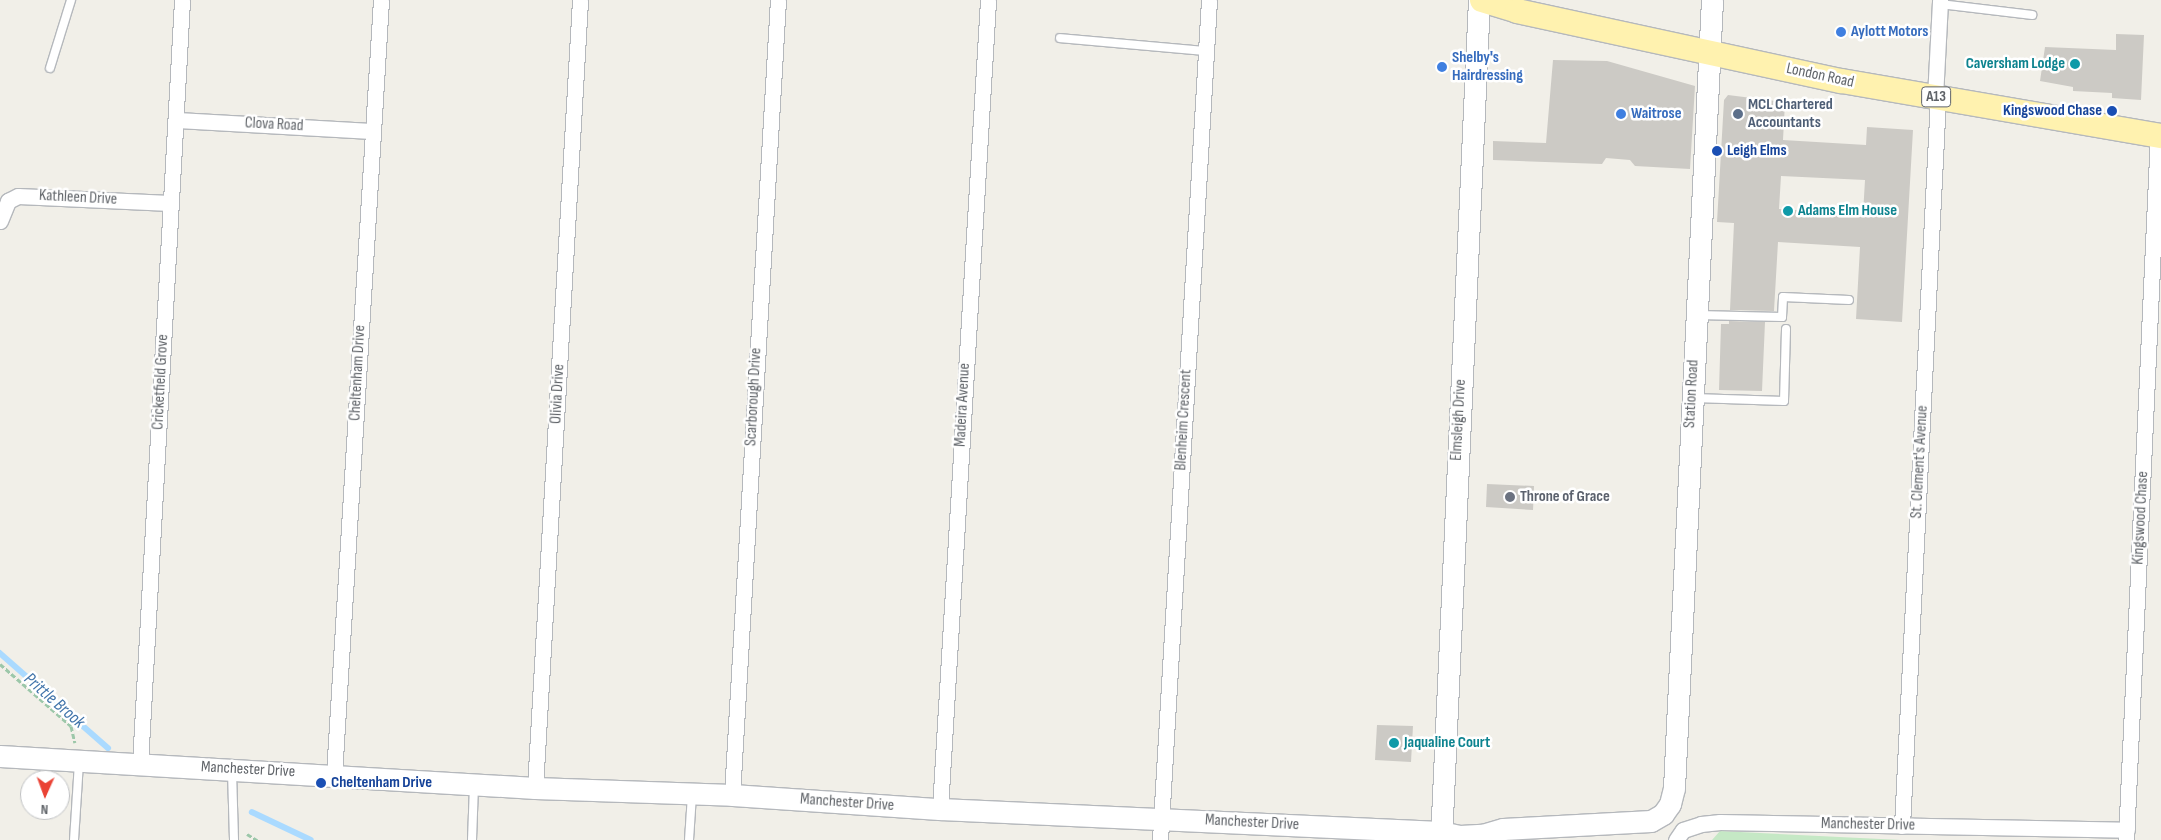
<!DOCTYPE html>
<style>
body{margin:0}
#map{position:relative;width:2161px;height:840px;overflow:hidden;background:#f1efe8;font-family:"Sofia Sans Condensed",sans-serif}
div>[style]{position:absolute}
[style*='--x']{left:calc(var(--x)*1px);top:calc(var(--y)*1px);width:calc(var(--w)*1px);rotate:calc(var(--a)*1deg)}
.green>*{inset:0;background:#c5e8c5}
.stream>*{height:5.5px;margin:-2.75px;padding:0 2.75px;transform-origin:2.75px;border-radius:2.75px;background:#aadaff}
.building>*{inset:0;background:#cccac5}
.path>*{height:3px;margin-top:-1.5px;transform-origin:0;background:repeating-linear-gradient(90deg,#9cc7a9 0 5px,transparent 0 7.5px)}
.roads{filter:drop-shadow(1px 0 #b5b8bc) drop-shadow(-1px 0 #b5b8bc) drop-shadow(0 1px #b5b8bc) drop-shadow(0 -1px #b5b8bc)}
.lane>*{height:8px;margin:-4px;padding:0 4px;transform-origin:4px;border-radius:4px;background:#fff}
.street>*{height:15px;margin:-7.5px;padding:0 7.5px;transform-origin:7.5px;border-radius:7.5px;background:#fff}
.secondary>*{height:21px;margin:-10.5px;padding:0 10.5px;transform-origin:10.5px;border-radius:10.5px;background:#fff}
.primary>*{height:24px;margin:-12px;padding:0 12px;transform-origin:12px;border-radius:12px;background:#fff2af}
.dots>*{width:14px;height:14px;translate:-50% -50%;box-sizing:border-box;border:2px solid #fff;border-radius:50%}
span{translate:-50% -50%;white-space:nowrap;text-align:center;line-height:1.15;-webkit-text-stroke:5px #fff;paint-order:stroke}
.shield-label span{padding:1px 4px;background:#fff;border:1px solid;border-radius:4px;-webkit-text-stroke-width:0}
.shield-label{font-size:15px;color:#5f6368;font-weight:700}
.shop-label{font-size:16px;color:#366cbe;font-weight:700}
.left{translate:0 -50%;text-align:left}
.culture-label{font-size:16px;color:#0d838f;font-weight:700}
.right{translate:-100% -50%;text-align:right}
.street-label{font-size:16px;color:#5f6368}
.service-label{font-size:16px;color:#4e5e75;font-weight:700}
.transit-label{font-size:16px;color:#164399;font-weight:700}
.worship-label{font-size:16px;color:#5b616d;font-weight:700}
.water-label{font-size:18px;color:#4174aa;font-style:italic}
.north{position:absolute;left:20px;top:770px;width:50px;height:50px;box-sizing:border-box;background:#fff;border:1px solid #bfc1c3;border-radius:50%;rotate:182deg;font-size:14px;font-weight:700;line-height:20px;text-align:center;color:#5f6368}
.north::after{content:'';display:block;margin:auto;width:18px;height:22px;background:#ea4335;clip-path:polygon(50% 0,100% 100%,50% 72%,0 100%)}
</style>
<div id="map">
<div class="green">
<div style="clip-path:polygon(1720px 831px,1901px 840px,1910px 840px,1712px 840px)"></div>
</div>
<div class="stream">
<div style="--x:0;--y:653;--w:144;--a:41.3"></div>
<div style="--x:252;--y:812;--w:65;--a:25.4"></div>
</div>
<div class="building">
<div style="clip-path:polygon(2116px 34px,2144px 35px,2141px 100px,2112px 98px,2112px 93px,2073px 91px,2073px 87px,2040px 81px,2045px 47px,2116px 50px)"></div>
<div style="clip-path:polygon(1553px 60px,1607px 61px,1695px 86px,1690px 169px,1635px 166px,1630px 160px,1606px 158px,1602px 164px,1493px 160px,1493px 141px,1546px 143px)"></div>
<div style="clip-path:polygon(evenodd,1728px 95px,1785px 102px,1783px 140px,1866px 145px,1867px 127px,1913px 130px,1902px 322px,1856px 319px,1860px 247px,1778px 242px,1774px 311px,1730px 310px,1734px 223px,1717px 222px,1724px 100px,1728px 95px,1781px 176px,1865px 180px,1863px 214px,1779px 209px,1781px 176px)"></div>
<div style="clip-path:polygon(1729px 321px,1765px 322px,1762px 391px,1719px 390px,1721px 324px,1729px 324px)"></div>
<div style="clip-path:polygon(1487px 484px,1534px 486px,1533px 510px,1486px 507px)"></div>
<div style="clip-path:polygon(1377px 725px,1413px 726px,1411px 762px,1375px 760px)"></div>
</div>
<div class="path">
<div style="--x:0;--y:664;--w:94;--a:41.1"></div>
<div style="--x:71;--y:726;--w:17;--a:77"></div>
<div style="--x:247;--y:834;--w:12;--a:31"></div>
</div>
<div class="roads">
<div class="lane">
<div style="--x:1940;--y:4;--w:93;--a:6.8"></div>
<div style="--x:1060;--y:38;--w:147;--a:5.1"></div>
<div style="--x:50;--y:68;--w:71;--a:-72.8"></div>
<div style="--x:1698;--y:315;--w:84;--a:1.4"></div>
<div style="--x:1782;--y:317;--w:20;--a:-87"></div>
<div style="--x:1783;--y:297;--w:66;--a:2.6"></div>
<div style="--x:1694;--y:398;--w:90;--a:1.9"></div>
<div style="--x:1784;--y:401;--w:72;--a:-88.4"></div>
<div style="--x:232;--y:772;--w:68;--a:88.3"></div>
<div style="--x:74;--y:840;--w:78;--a:-86.3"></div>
<div style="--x:472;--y:840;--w:54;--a:-87.9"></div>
<div style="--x:689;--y:840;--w:45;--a:-86.2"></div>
</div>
<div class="street">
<div style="--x:1935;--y:97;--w:97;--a:-87"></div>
<div style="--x:176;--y:120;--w:197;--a:3.2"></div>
<div style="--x:0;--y:221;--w:22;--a:-68"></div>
<div style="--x:8;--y:201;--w:11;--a:-27"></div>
<div style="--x:18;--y:196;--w:152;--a:2.6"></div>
<div style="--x:140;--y:764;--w:765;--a:-86.85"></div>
<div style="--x:334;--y:775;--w:776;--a:-86.53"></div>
<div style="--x:535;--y:788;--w:789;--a:-86.73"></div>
<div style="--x:732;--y:795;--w:796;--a:-86.69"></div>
<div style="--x:940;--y:809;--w:810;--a:-86.6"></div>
<div style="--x:1902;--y:826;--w:730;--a:-87.17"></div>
<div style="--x:1160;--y:840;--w:841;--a:-86.66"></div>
<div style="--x:1676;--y:840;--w:12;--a:-55"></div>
<div style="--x:1683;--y:830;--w:19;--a:-18"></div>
<div style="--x:1701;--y:824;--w:19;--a:-6"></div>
<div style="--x:1720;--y:822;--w:407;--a:1.1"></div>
<div style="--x:2126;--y:840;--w:705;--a:-87.4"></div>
</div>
<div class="secondary">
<div style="--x:0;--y:756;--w:536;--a:3.42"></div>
<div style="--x:535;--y:788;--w:197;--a:2"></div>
<div style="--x:732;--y:795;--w:208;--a:3.9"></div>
<div style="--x:940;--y:809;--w:502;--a:2.63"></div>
<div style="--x:1441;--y:832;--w:19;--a:12"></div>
<div style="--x:1460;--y:836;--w:22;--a:-3"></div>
<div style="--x:1482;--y:835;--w:22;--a:-16"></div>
<div style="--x:1503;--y:829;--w:148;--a:-3.1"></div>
<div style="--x:1651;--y:821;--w:14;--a:-30"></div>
<div style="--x:1663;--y:814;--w:12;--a:-55"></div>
<div style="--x:1670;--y:804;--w:16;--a:-76"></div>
<div style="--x:1674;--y:788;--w:789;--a:-87.24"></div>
<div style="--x:1441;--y:840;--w:841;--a:-87.41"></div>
</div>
<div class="primary">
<div style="--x:1482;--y:0;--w:37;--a:17"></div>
<div style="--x:1517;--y:11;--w:332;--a:12.2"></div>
<div style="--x:1842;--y:81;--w:324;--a:9.8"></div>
</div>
</div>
<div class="dots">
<div style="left:1841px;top:32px;background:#3f7fe0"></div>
<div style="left:2075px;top:64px;background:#0f9aa8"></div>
<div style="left:1442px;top:67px;background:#3f7fe0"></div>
<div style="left:2112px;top:111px;background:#1a4fb4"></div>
<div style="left:1621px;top:114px;background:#3f7fe0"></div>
<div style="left:1738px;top:114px;background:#5c6f8a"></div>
<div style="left:1717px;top:151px;background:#1a4fb4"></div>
<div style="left:1788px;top:211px;background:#0f9aa8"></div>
<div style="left:1510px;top:497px;background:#6b7280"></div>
<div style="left:1394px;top:743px;background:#0f9aa8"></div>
<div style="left:321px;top:783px;background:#1a4fb4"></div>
</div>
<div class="shield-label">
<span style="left:1936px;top:97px">A13</span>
</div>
<div class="shop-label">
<span class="left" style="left:1851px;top:32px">Aylott Motors</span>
<span class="left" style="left:1452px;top:67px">Shelby's<br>Hairdressing</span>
<span class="left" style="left:1631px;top:114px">Waitrose</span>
</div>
<div class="culture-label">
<span class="right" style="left:2065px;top:64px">Caversham Lodge</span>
<span class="left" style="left:1798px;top:211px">Adams Elm House</span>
<span class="left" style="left:1404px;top:743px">Jaqualine Court</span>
</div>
<div class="street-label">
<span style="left:1820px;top:76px;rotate:12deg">London Road</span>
<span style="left:274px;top:125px;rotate:3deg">Clova Road</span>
<span style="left:78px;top:198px;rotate:3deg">Kathleen Drive</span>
<span style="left:358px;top:373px;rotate:-87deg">Cheltenham Drive</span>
<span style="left:161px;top:382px;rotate:-87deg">Cricketfield Grove</span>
<span style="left:558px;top:394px;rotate:-87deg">Olivia Drive</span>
<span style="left:1692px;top:394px;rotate:-87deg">Station Road</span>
<span style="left:754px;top:397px;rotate:-87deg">Scarborough Drive</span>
<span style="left:963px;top:405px;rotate:-87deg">Madeira Avenue</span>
<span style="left:1184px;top:420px;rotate:-87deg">Blenheim Crescent</span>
<span style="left:1459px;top:420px;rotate:-87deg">Elmsleigh Drive</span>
<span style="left:1920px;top:462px;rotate:-87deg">St. Clement's Avenue</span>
<span style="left:2141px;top:518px;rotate:-87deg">Kingswood Chase</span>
<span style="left:248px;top:770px;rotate:3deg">Manchester Drive</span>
<span style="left:847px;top:803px;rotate:4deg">Manchester Drive</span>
<span style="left:1252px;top:823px;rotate:3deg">Manchester Drive</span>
<span style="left:1868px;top:825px;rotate:1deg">Manchester Drive</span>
</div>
<div class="service-label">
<span class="left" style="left:1748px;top:114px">MCL Chartered<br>Accountants</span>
</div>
<div class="transit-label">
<span class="right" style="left:2102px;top:111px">Kingswood Chase</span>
<span class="left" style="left:1727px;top:151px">Leigh Elms</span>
<span class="left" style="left:331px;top:783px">Cheltenham Drive</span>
</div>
<div class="worship-label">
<span class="left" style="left:1520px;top:497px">Throne of Grace</span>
</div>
<div class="water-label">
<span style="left:54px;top:701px;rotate:41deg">Prittle Brook</span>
</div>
<div class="north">N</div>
</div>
